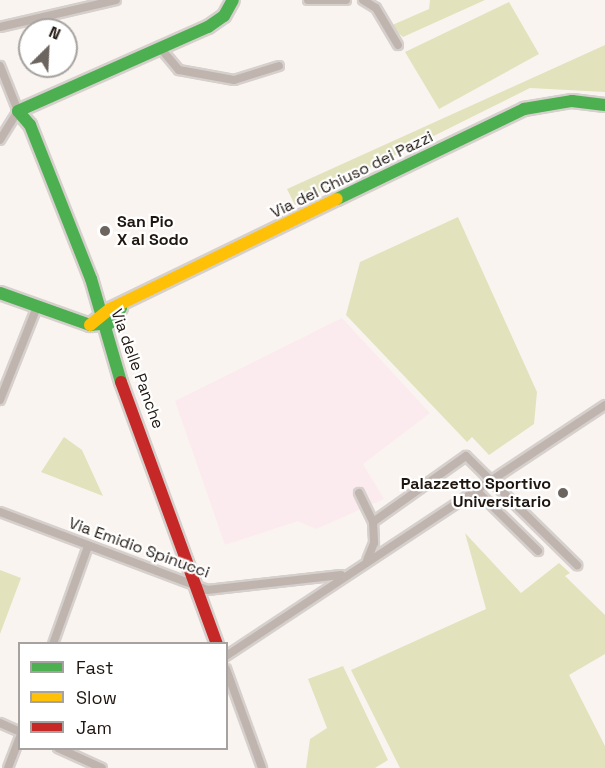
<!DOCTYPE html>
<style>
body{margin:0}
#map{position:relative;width:605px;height:768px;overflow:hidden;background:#faf4f0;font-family:"Space Grotesk",sans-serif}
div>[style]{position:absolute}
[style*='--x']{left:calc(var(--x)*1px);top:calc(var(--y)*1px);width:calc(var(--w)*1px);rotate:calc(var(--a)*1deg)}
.education>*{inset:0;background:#fcebee}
.green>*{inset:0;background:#e2e2bd}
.roads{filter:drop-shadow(2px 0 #d6d0cd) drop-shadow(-2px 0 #d6d0cd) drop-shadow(0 2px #d6d0cd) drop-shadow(0 -2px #d6d0cd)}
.street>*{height:8px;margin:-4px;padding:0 4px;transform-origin:4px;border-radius:4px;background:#c0b4af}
.fast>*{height:12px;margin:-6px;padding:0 6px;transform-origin:6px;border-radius:6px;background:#4caf50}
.slow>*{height:12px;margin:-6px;padding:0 6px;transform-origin:6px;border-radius:6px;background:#ffc107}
.jam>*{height:12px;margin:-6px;padding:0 6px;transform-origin:6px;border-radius:6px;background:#c62828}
.dots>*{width:16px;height:16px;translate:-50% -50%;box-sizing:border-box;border:3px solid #fff;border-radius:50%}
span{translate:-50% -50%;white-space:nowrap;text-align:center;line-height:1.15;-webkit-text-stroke:4.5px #fff;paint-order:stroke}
.street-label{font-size:16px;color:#1f1610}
.poi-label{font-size:16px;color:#1f1610;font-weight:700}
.left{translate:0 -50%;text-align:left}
.right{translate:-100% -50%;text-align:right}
.legend{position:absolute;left:18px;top:642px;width:210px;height:108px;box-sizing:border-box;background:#fff;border:2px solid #a5a29f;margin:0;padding:8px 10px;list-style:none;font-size:18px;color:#1f1610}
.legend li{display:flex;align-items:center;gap:12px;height:30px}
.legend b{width:30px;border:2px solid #a5a29f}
.north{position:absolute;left:18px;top:18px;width:60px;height:60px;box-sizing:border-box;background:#fff;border:2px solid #a5a29f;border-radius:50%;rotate:24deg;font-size:16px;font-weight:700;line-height:24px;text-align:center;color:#1f1610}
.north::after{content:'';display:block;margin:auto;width:21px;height:27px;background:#6c645e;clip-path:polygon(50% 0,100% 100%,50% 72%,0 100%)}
</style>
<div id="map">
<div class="education">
<div style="clip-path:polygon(342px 318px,430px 413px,363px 464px,384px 499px,316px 529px,298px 521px,225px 545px,175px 401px)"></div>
</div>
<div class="green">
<div style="clip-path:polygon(430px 0,485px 0,403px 37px,390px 26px,429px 9px)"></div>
<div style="clip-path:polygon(509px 2px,539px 54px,439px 109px,405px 52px)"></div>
<div style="clip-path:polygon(605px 45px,605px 92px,530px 88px,295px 205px,287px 189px)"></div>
<div style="clip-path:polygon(458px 217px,537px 392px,534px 424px,489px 455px,472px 437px,467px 442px,346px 315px,360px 262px)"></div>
<div style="clip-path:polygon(64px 437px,82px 450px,103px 496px,41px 472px)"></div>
<div style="clip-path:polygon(465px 533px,521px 593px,559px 563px,570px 573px,565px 576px,605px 615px,605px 654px,569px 675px,605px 746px,605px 768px,400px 768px,351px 670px,486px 609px)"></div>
<div style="clip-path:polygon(0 570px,21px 578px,0 634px)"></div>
<div style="clip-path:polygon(343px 666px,388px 760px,375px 768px,306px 768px,310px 739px,327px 728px,308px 679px)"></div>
</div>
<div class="roads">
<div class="street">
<div style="--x:308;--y:0;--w:38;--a:0"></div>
<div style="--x:363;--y:0;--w:15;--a:32"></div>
<div style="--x:376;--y:8;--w:43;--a:59.3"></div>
<div style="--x:0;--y:27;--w:119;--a:-13.1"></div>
<div style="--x:162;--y:50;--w:26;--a:50"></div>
<div style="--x:179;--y:70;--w:56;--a:10.3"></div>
<div style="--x:234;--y:80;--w:47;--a:-17.3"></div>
<div style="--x:0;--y:66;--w:48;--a:68.2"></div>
<div style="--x:18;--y:111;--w:34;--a:122"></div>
<div style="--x:0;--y:400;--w:100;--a:-68.3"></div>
<div style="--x:476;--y:490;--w:87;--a:44.5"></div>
<div style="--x:359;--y:493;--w:32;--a:64"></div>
<div style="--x:373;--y:522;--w:21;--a:87"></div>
<div style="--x:374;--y:543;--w:18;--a:112"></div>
<div style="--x:0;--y:512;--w:221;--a:20.6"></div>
<div style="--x:207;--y:590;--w:135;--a:-6.4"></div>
<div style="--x:373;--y:522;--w:114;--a:-35.4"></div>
<div style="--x:466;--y:456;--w:156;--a:44.5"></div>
<div style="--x:53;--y:644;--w:104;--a:-70.3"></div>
<div style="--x:226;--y:656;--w:455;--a:-33.5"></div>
<div style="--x:226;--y:669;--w:105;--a:70"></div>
<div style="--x:0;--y:723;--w:22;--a:24"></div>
<div style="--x:58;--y:748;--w:48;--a:24.4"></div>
<div style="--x:8;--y:768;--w:33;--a:-69"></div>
</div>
<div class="fast">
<div style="--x:337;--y:199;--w:208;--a:-25.7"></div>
<div style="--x:524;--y:109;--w:49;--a:-9.5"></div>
<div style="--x:572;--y:101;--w:33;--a:7"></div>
<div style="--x:0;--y:293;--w:96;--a:19.6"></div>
<div style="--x:90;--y:325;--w:20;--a:-6"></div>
<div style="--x:110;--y:323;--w:19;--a:-54"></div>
<div style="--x:121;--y:382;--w:107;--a:-106.2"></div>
<div style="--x:91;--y:279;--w:166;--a:-111.6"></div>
<div style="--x:30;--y:125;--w:18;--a:-131"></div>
<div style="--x:18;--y:111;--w:208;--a:-23.9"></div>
<div style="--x:208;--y:27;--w:19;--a:-35"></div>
<div style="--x:224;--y:16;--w:18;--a:-61"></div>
</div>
<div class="slow">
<div style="--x:90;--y:325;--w:26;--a:-39"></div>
<div style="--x:110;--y:309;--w:252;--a:-25.9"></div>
</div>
<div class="jam">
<div style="--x:121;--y:382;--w:279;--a:69.9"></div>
</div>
</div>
<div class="dots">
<div style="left:105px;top:231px;background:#6c645e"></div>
<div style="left:563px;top:493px;background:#6c645e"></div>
</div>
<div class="street-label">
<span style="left:352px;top:175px;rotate:-26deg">Via del Chiuso dei Pazzi</span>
<span style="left:137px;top:369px;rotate:70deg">Via delle Panche</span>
<span style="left:139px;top:548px;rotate:20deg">Via Emidio Spinucci</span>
</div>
<div class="poi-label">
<span class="left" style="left:117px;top:231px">San Pio<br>X al Sodo</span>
<span class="right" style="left:551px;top:493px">Palazzetto Sportivo<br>Universitario</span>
</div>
<ul class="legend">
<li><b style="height:8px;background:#4caf50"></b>Fast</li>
<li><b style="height:8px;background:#ffc107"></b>Slow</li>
<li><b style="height:8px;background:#c62828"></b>Jam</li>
</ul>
<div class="north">N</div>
</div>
